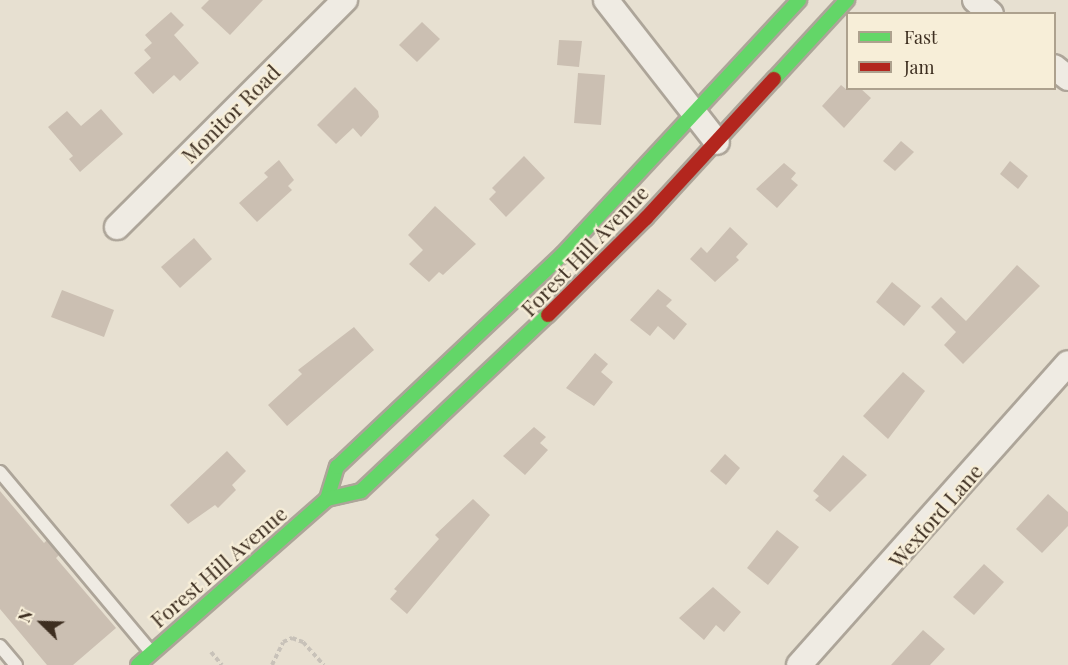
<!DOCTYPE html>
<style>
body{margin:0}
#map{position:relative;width:1068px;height:665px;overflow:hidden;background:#e7e0d1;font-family:"Playfair Display",serif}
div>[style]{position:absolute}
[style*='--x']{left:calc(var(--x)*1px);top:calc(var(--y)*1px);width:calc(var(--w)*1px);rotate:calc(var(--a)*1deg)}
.building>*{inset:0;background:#cbbfb2}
.path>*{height:4px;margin-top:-2px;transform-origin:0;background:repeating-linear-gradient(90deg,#c8c2b9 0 4.5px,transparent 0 7.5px)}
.roads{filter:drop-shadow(2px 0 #ada599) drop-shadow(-2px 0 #ada599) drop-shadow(0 2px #ada599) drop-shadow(0 -2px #ada599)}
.lane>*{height:12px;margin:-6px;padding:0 6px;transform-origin:6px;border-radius:6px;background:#efebe3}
.street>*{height:24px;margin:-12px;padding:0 12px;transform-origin:12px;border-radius:12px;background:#efebe3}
.fast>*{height:14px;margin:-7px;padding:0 7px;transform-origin:7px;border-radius:7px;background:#63d668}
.jam>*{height:14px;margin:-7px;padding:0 7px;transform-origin:7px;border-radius:7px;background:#b3261e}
span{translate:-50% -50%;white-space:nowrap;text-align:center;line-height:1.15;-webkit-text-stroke:4.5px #f7eed8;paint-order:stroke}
.street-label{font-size:21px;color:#3d2e20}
.legend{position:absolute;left:846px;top:12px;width:210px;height:78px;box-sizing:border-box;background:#f7eed8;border:2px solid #ada18e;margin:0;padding:8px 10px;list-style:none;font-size:18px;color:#3d2e20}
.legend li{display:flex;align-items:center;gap:12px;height:30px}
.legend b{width:30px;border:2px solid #ada18e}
.north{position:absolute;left:12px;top:593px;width:60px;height:60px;-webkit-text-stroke:4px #f7eed8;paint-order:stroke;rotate:293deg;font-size:16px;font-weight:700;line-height:24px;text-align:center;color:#3d2e20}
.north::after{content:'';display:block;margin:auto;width:21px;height:27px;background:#3d2e20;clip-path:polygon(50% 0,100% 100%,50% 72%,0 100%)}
</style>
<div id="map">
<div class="building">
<div style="clip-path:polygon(209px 0,263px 0,230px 35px,201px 8px)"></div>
<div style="clip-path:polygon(171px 12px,184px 25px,174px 35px,199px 63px,180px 81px,174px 75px,153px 94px,134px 73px,151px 58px,144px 50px,152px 43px,145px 35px)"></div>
<div style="clip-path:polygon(422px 22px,440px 39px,417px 62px,399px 45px)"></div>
<div style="clip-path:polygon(559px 40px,582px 41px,579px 67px,557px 65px)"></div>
<div style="clip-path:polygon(578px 73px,605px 75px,601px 125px,574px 123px)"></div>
<div style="clip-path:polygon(841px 85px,847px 90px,860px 88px,871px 98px,844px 128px,822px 106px)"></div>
<div style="clip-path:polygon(355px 87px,378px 111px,379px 117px,361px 137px,353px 128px,336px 144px,317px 125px)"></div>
<div style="clip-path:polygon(101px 109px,123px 134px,80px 172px,69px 159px,73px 156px,48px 127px,67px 111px,81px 126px)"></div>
<div style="clip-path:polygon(901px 141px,914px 152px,895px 171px,883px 161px)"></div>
<div style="clip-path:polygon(524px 156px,545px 178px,506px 217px,489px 199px,496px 192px,492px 188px)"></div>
<div style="clip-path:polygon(279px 160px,294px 180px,288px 186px,292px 190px,257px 222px,239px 203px,268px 177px,264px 173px)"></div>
<div style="clip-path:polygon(1010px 161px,1028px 176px,1018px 189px,1000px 174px)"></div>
<div style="clip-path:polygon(784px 163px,796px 173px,791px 179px,798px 185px,777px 208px,756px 189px)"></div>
<div style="clip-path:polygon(435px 206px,476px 244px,443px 275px,439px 272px,429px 282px,409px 264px,423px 250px,408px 235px)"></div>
<div style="clip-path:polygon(730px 227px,748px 244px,736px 257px,739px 260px,715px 282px,690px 259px,701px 247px,707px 253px)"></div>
<div style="clip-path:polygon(194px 238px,212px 259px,180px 288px,161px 267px)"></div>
<div style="clip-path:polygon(1017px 265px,1040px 286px,963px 364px,944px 345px,956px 332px,931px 307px,941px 297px,966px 321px)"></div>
<div style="clip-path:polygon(892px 282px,921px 306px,904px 326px,876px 302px)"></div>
<div style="clip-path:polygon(658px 289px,672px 300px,666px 306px,687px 324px,674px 340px,658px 326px,650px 336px,630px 320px)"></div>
<div style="clip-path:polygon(62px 290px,114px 310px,104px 337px,51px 317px)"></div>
<div style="clip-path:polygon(354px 327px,374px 350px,287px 426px,268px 405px,302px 374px,298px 370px)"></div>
<div style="clip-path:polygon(595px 353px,608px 364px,601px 372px,613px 382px,594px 406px,566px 388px)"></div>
<div style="clip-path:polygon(903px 372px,925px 391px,888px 439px,863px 416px)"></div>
<div style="clip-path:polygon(534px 427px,546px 437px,540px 443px,548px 450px,525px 475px,503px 456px)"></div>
<div style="clip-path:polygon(227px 451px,246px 471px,232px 485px,236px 490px,218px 508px,215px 505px,188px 524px,170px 505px)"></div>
<div style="clip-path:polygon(725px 454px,740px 468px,726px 485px,710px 471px)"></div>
<div style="clip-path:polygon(843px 455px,867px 475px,830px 512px,815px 500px,819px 496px,813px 491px)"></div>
<div style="clip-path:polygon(0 491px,44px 543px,47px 540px,59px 555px,56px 558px,116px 628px,73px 665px,47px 665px,0 609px)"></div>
<div style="clip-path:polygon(1048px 494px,1068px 512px,1068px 526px,1042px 553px,1016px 529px)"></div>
<div style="clip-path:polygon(473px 499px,490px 515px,407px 614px,390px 599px,397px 591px,394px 589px,439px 539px,435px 535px)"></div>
<div style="clip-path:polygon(777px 530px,799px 547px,768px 585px,747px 568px)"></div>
<div style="clip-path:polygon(984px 564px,1004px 582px,974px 615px,953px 597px)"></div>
<div style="clip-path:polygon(713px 587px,741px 612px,724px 632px,716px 625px,704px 640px,679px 618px)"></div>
<div style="clip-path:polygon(923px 630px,945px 649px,930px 665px,891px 665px)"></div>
</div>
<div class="path">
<div style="--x:211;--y:652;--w:17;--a:50"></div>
<div style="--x:272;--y:665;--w:25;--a:-64"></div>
<div style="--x:283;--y:642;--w:10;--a:-24"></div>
<div style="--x:292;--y:638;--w:12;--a:20"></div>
<div style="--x:303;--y:642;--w:31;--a:48"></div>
</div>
<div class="roads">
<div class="lane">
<div style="--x:0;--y:472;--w:235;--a:50"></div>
<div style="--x:0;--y:646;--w:25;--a:50"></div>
</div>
<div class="street">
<div style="--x:606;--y:0;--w:180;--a:52"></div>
<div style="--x:975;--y:0;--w:21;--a:41"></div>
<div style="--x:1054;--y:67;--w:18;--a:38"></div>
<div style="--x:117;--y:227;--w:322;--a:-44.9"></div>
<div style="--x:799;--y:665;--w:404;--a:-48.3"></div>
</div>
<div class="fast">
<div style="--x:774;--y:79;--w:108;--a:-47.3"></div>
<div style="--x:327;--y:499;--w:34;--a:-73"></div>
<div style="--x:337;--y:467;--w:311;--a:-43.3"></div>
<div style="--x:563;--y:254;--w:347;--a:-47.1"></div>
<div style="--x:138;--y:665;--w:252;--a:-41.3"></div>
<div style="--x:327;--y:499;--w:35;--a:-13"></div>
<div style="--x:361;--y:491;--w:257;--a:-43.3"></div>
</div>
<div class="jam">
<div style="--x:548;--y:315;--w:138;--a:-44.7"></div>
<div style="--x:646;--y:218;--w:189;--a:-47.4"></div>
</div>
</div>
<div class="street-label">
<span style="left:230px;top:113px;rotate:-45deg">Monitor Road</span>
<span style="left:584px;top:250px;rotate:-46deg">Forest Hill Avenue</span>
<span style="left:935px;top:515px;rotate:-49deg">Wexford Lane</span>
<span style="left:218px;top:566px;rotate:-41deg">Forest Hill Avenue</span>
</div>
<ul class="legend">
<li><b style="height:8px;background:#63d668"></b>Fast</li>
<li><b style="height:8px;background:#b3261e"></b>Jam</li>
</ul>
<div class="north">N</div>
</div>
